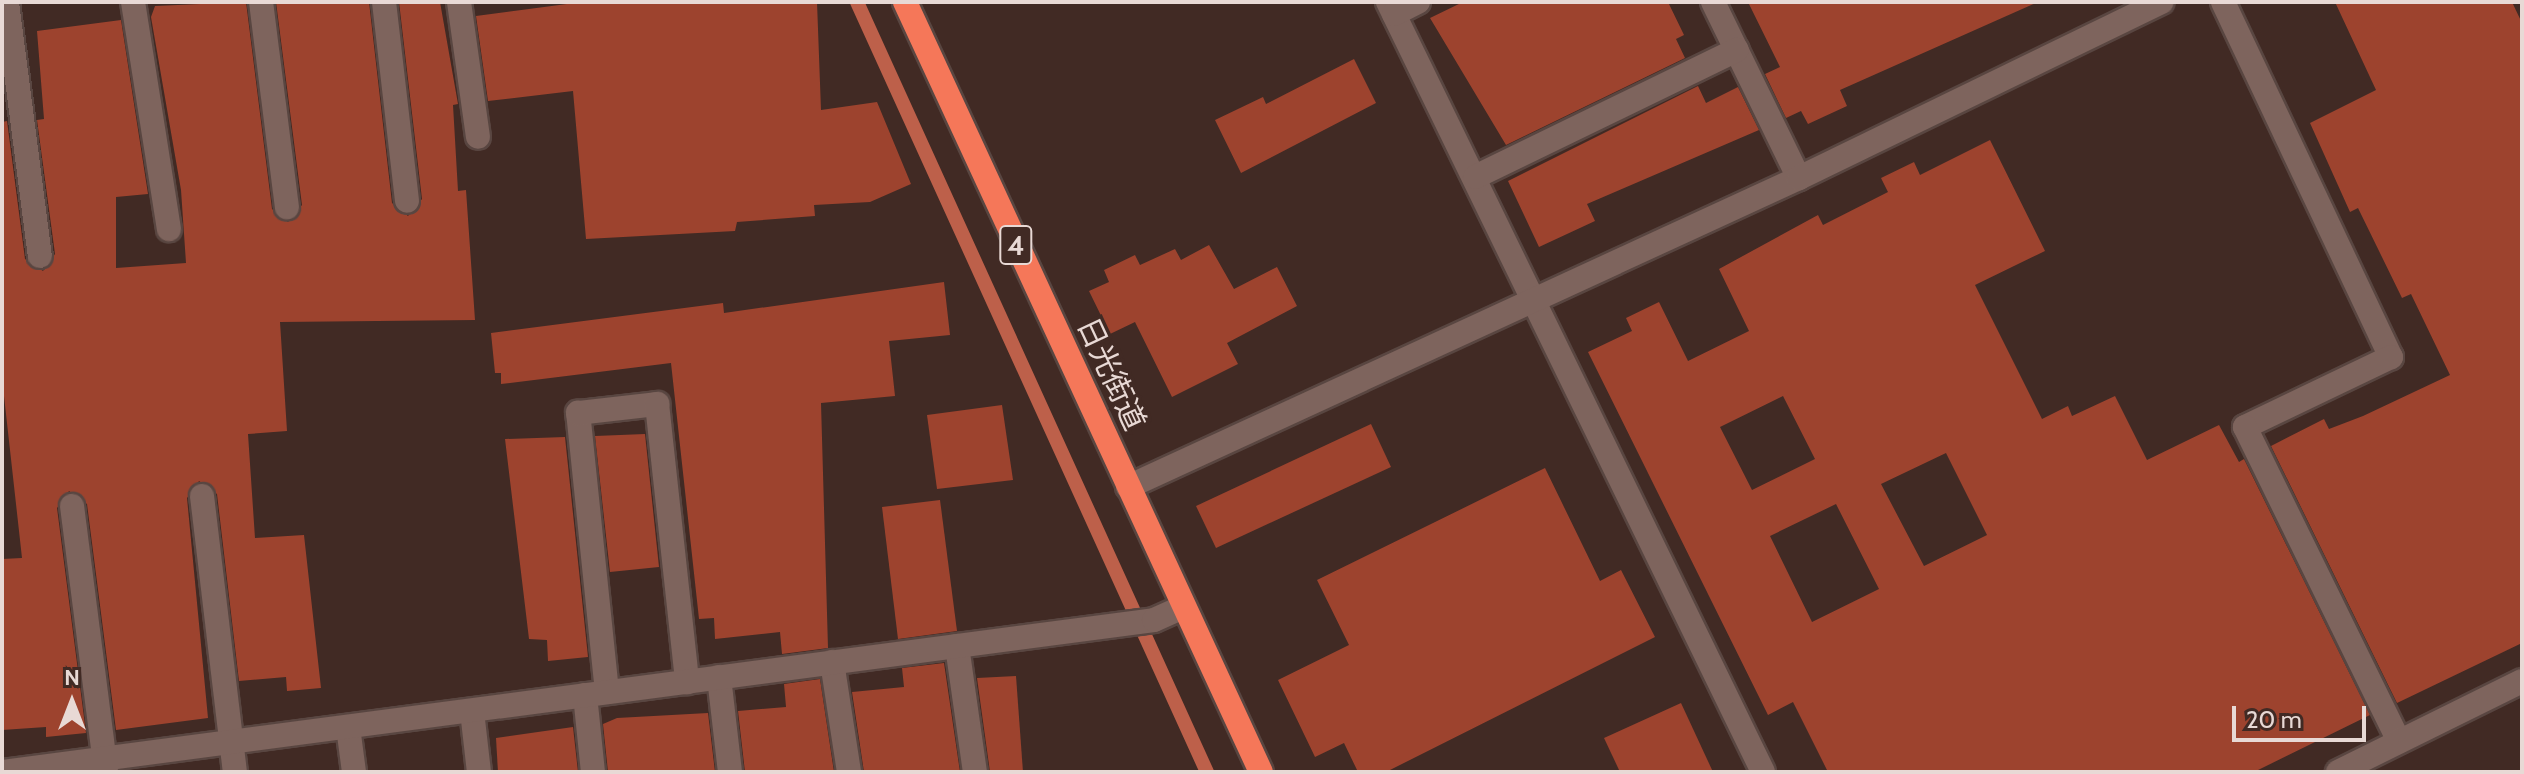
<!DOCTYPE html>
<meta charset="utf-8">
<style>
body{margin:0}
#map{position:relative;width:2524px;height:774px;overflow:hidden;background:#412a24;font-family:Cabin,"Noto Sans JP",sans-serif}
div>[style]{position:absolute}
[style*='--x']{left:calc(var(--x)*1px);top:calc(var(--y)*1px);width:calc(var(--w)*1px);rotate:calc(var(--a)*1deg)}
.stream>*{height:14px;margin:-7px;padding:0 7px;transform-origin:7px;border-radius:7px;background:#bd604a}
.building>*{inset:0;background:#9d432e}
.roads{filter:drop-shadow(2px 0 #594641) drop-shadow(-2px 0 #594641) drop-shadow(0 2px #594641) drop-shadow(0 -2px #594641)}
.minor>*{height:24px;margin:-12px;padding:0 12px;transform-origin:12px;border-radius:12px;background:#7e645d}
.highway>*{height:24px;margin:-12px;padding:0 12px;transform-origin:12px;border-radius:12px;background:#f57759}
span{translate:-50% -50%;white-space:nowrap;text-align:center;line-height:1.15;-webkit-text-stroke:7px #412a24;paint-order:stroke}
.shield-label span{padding:2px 6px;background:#412a24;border:2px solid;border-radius:6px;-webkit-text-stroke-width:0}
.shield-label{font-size:28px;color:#e8d9d5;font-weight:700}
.street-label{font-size:30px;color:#e8d9d5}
.frame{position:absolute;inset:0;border:4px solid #e8d9d5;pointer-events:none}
.north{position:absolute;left:32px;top:662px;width:80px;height:80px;-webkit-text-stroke:6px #412a24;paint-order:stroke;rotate:0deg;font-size:22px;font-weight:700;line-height:32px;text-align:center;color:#e8d9d5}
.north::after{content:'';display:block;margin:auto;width:28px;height:36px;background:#e8d9d5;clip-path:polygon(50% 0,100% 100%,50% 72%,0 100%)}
.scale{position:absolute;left:2232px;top:706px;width:134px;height:36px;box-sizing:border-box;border:4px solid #e8d9d5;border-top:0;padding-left:10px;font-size:24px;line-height:28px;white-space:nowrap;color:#e8d9d5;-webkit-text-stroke:6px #412a24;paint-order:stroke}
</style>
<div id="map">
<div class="stream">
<div style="--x:857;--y:2;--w:846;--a:65.56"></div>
</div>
<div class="building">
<div style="clip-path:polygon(246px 2px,272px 209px,288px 222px,302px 205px,276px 2px,369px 2px,392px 203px,408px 216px,422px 199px,399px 2px,440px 2px,458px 104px,453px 105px,458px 191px,466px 190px,475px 320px,280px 322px,287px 431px,248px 434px,255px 538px,304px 535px,321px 688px,287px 691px,286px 677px,239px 681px,217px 494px,199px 481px,187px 498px,208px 718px,116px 730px,87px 504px,69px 491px,57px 508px,86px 733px,46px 737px,46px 727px,2px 730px,2px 559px,22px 558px,2px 378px,2px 122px,7px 121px,25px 259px,43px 271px,55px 254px,37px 120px,44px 119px,37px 31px,121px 20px,148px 194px,116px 197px,116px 268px,186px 263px,181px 190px,151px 17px,155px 6px)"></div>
<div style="clip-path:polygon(582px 2px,817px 2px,821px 110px,877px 102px,911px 184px,870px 202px,814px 205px,815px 216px,737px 222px,735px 231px,586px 239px,573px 91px,488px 101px,476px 16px)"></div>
<div style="clip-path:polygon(1463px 2px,1668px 2px,1684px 35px,1676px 39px,1685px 58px,1506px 145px,1430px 18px)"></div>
<div style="clip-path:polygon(1748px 2px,2038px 2px,1840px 90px,1847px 106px,1808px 124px,1801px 111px,1786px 118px,1765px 74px,1780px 67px)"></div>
<div style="clip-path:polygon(2335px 2px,2512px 2px,2522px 23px,2522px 643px,2397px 703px,2271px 446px,2324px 419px,2329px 429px,2363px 416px,2450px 375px,2411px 294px,2402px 298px,2358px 208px,2350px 212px,2310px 123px,2376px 90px)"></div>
<div style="clip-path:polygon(1354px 59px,1376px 103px,1241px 173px,1215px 120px,1263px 97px,1266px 104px)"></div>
<div style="clip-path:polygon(1698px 86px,1706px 103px,1738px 87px,1759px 130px,1587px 204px,1595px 221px,1539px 247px,1508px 181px)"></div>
<div style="clip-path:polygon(evenodd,1990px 140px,2045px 251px,1975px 285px,2042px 419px,2068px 406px,2072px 416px,2115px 396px,2147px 460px,2219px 425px,2239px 462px,2244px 459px,2370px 715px,2254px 772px,1828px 772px,1793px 702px,1768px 715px,1588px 352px,1632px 331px,1626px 318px,1659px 302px,1688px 361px,1749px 331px,1719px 269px,1818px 215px,1823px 225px,1888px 192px,1881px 178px,1914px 162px,1920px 175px,1990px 140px,1783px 396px,1815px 459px,1752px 490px,1720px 427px,1783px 396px,1990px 140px,1946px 453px,1987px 535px,1924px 566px,1881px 484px,1946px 453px,1990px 140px,1836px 504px,1879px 589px,1812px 622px,1770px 536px,1836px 504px)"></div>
<div style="clip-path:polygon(1209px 245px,1234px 289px,1277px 267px,1297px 306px,1227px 343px,1238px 364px,1172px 397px,1135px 322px,1110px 334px,1089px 291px,1109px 282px,1104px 270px,1135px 255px,1140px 265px,1175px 249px,1181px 260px)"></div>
<div style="clip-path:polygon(944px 282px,950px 335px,889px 341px,895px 396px,821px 403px,828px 648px,782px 654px,780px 632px,715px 639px,714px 618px,699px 619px,671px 363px,501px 384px,501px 373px,495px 373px,491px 333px,723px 303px,724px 313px)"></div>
<div style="clip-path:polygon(1002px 405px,1013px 480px,937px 489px,927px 415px)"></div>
<div style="clip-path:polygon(1371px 424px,1391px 467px,1216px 548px,1196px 506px)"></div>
<div style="clip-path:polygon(645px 434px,659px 567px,610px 572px,595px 436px)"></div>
<div style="clip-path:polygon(565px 437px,588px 657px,548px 661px,547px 640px,529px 639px,505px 439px)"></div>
<div style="clip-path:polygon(1545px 468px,1600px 581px,1621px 570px,1655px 637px,1386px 772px,1358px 772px,1344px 743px,1315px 757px,1278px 680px,1349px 645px,1317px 580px)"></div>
<div style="clip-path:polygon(940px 500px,957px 631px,898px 639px,882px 507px)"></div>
<div style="clip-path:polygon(944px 663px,960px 772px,864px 772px,852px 692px,904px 687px,902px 668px)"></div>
<div style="clip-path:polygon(1016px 676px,1023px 772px,990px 772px,977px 678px)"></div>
<div style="clip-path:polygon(820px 679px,834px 772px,745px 772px,738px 711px,786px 707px,784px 684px)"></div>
<div style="clip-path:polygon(1681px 703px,1713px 772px,1620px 772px,1604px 738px)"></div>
<div style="clip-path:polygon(708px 713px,715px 772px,608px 772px,603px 724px,617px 718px)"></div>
<div style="clip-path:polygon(573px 727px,578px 772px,498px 772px,496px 738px)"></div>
</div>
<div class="roads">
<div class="minor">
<div style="--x:133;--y:2;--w:230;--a:81"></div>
<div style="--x:261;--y:2;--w:207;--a:82.8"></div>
<div style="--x:384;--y:2;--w:200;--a:83.4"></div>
<div style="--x:459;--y:2;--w:136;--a:82"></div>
<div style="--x:1388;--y:2;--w:856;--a:64.03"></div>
<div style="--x:1713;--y:2;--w:196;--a:64"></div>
<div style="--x:2223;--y:2;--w:393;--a:64.7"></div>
<div style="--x:2391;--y:357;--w:162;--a:154.4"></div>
<div style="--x:2245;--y:427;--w:350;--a:63.9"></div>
<div style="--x:7;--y:3;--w:255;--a:82.6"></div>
<div style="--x:1394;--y:14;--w:27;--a:-27"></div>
<div style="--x:1475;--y:177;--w:291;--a:-25.9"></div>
<div style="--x:1128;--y:487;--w:739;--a:-24.73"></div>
<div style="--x:1799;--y:178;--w:403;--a:-25.9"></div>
<div style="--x:202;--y:496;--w:278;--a:83.2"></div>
<div style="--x:72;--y:506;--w:268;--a:82.7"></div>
<div style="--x:957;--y:646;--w:127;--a:81.9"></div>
<div style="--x:832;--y:662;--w:111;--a:81.2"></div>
<div style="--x:719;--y:677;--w:96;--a:83.4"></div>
<div style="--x:607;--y:692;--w:281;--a:-95.9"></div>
<div style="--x:578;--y:413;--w:80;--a:-6.5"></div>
<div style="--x:657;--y:404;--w:280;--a:83.8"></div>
<div style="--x:585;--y:695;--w:77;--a:84.1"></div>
<div style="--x:472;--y:711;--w:61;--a:83.5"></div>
<div style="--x:348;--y:727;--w:45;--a:82.4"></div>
<div style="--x:3;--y:772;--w:1161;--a:-7.52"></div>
<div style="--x:1154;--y:620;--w:30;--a:-24"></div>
<div style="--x:2338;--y:772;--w:205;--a:-26.3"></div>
</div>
<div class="highway">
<div style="--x:905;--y:2;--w:848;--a:65.19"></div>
</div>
</div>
<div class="shield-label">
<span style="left:1016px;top:245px">4</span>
</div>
<div class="street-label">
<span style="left:1111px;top:374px;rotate:65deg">日光街道</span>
</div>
<div class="frame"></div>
<div class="north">N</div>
<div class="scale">20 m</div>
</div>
